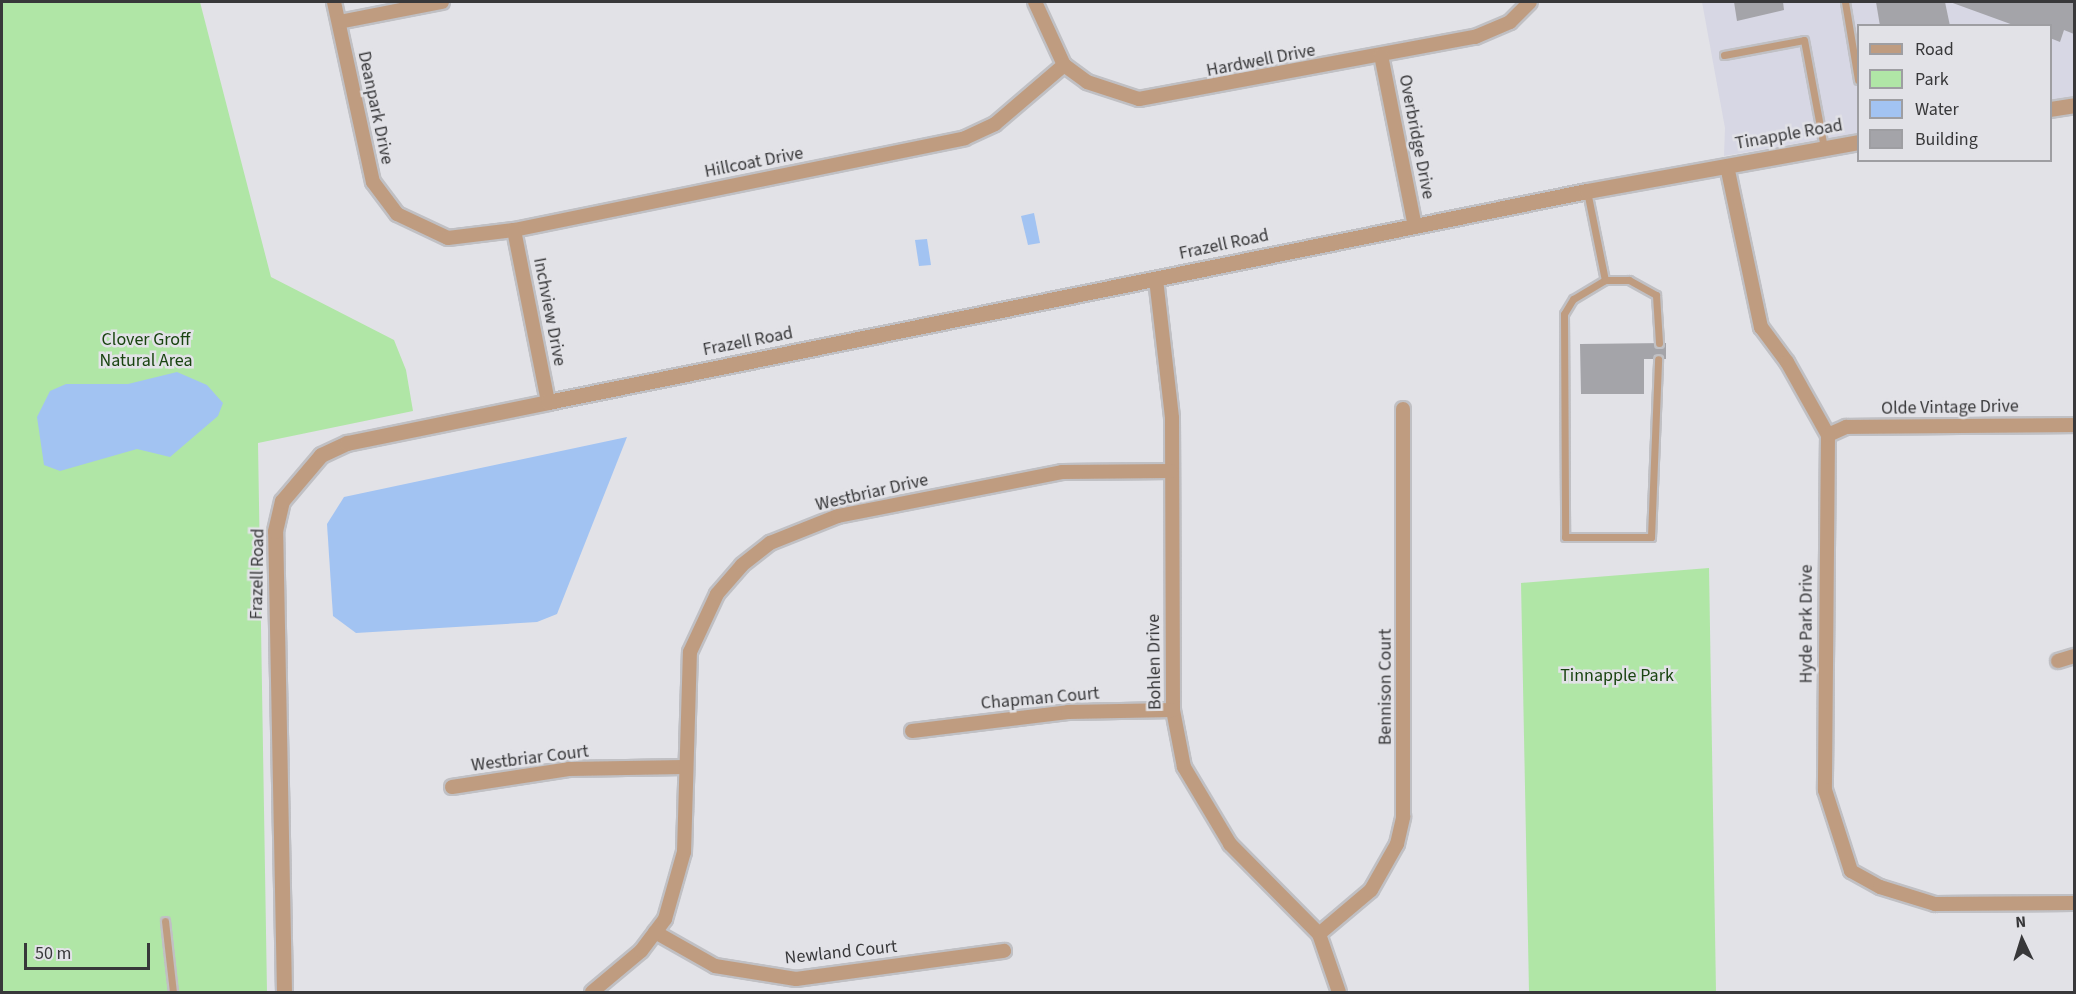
<!DOCTYPE html>
<style>
body{margin:0}
#map{position:relative;width:2076px;height:994px;overflow:hidden;background:#e2e2e7;font-family:"Source Sans 3",sans-serif}
div>[style]{position:absolute}
[style*='--x']{left:calc(var(--x)*1px);top:calc(var(--y)*1px);width:calc(var(--w)*1px);rotate:calc(var(--a)*1deg)}
.built>*{inset:0;background:#d7d7e4}
.green>*{inset:0;background:#b0e6a6}
.water>*{inset:0;background:#a2c3f2}
.building>*{inset:0;background:#a4a4a9}
.roads{filter:drop-shadow(2px 0 #c0c0c4) drop-shadow(-2px 0 #c0c0c4) drop-shadow(0 2px #c0c0c4) drop-shadow(0 -2px #c0c0c4)}
.service>*{height:7px;margin:-3.5px;padding:0 3.5px;transform-origin:3.5px;border-radius:3.5px;background:#bf9c80}
.minor>*{height:14px;margin:-7px;padding:0 7px;transform-origin:7px;border-radius:7px;background:#bf9c80}
.tertiary>*{height:15px;margin:-7.5px;padding:0 7.5px;transform-origin:7.5px;border-radius:7.5px;background:#bf9c80}
span{translate:-50% -50%;white-space:nowrap;text-align:center;line-height:1.15;-webkit-text-stroke:5px #e2e2e7;paint-order:stroke}
.street-label{font-size:18px;color:#38383a}
.park-label{font-size:18px;color:#194410}
.frame{position:absolute;inset:0;border:3px solid #38383a;pointer-events:none}
.legend{position:absolute;left:1857px;top:24px;width:195px;height:138px;box-sizing:border-box;background:#e2e2e7;border:2px solid #9e9ea2;margin:0;padding:8px 10px;list-style:none;font-size:18px;color:#38383a}
.legend li{display:flex;align-items:center;gap:12px;height:30px}
.legend b{width:30px;border:2px solid #9e9ea2}
.north{position:absolute;left:1992px;top:910px;width:60px;height:60px;-webkit-text-stroke:4px #e2e2e7;paint-order:stroke;rotate:356deg;font-size:16px;font-weight:700;line-height:24px;text-align:center;color:#38383a}
.north::after{content:'';display:block;margin:auto;width:21px;height:27px;background:#38383a;clip-path:polygon(50% 0,100% 100%,50% 72%,0 100%)}
.scale{position:absolute;left:24px;top:943px;width:126px;height:27px;box-sizing:border-box;border:3px solid #38383a;border-top:0;padding-left:8px;font-size:18px;line-height:21px;white-space:nowrap;color:#38383a;-webkit-text-stroke:4px #e2e2e7;paint-order:stroke}
</style>
<div id="map">
<div class="built">
<div style="clip-path:polygon(1702px 2px,2074px 2px,2074px 96px,2051px 101px,2050px 26px,1858px 26px,1858px 133px,1724px 156px,1725px 128px)"></div>
</div>
<div class="green">
<div style="clip-path:polygon(2px 2px,200px 2px,271px 277px,394px 340px,406px 370px,413px 411px,258px 443px,267px 992px,2px 992px)"></div>
<div style="clip-path:polygon(1709px 568px,1716px 992px,1529px 992px,1521px 583px)"></div>
</div>
<div class="water">
<div style="clip-path:polygon(1034px 213px,1040px 243px,1028px 245px,1021px 216px)"></div>
<div style="clip-path:polygon(927px 239px,931px 265px,919px 266px,915px 240px)"></div>
<div style="clip-path:polygon(177px 372px,207px 385px,223px 403px,218px 416px,170px 457px,137px 449px,60px 471px,44px 465px,37px 417px,50px 391px,66px 384px,128px 384px)"></div>
<div style="clip-path:polygon(627px 437px,557px 614px,537px 622px,356px 633px,333px 616px,327px 524px,344px 497px)"></div>
</div>
<div class="building">
<div style="clip-path:polygon(1734px 2px,1783px 2px,1784px 10px,1737px 21px)"></div>
<div style="clip-path:polygon(1876px 2px,1945px 2px,1950px 26px,1880px 26px)"></div>
<div style="clip-path:polygon(1950px 2px,2074px 2px,2074px 34px,2064px 30px,2060px 42px,2050px 38px,2050px 26px,2016px 26px)"></div>
<div style="clip-path:polygon(1666px 343px,1666px 359px,1644px 359px,1644px 394px,1581px 394px,1580px 344px)"></div>
</div>
<div class="roads">
<div class="service">
<div style="--x:1845;--y:2;--w:79;--a:80.5"></div>
<div style="--x:1724;--y:55;--w:81;--a:-10.6"></div>
<div style="--x:1804;--y:40;--w:110;--a:79.5"></div>
<div style="--x:1587;--y:191;--w:91;--a:78.6"></div>
<div style="--x:1605;--y:280;--w:37;--a:149"></div>
<div style="--x:1573;--y:299;--w:17;--a:121"></div>
<div style="--x:1564;--y:314;--w:223;--a:89.7"></div>
<div style="--x:1565;--y:537;--w:86;--a:0"></div>
<div style="--x:1651;--y:537;--w:178;--a:-87.7"></div>
<div style="--x:1605;--y:280;--w:24;--a:0"></div>
<div style="--x:1629;--y:280;--w:31;--a:29"></div>
<div style="--x:1656;--y:295;--w:48;--a:86.4"></div>
<div style="--x:165;--y:921;--w:71;--a:83.6"></div>
</div>
<div class="minor">
<div style="--x:334;--y:2;--w:184;--a:77.8"></div>
<div style="--x:373;--y:182;--w:40;--a:53"></div>
<div style="--x:397;--y:214;--w:56;--a:25.2"></div>
<div style="--x:448;--y:238;--w:66;--a:-6.9"></div>
<div style="--x:514;--y:230;--w:460;--a:-11.5"></div>
<div style="--x:965;--y:138;--w:33;--a:-25"></div>
<div style="--x:995;--y:124;--w:91;--a:-40.5"></div>
<div style="--x:1035;--y:2;--w:69;--a:65.3"></div>
<div style="--x:1064;--y:65;--w:29;--a:36"></div>
<div style="--x:1087;--y:82;--w:55;--a:18.1"></div>
<div style="--x:1139;--y:99;--w:342;--a:-10.5"></div>
<div style="--x:1475;--y:37;--w:38;--a:-23"></div>
<div style="--x:1510;--y:22;--w:28;--a:-45"></div>
<div style="--x:339;--y:22;--w:105;--a:-11"></div>
<div style="--x:1381;--y:55;--w:174;--a:78.8"></div>
<div style="--x:1727;--y:166;--w:165;--a:78.1"></div>
<div style="--x:1761;--y:327;--w:44;--a:53.4"></div>
<div style="--x:1787;--y:362;--w:84;--a:60.7"></div>
<div style="--x:1828;--y:435;--w:355;--a:90.5"></div>
<div style="--x:1825;--y:790;--w:85;--a:72.2"></div>
<div style="--x:1851;--y:871;--w:33;--a:29"></div>
<div style="--x:1880;--y:887;--w:58;--a:17.2"></div>
<div style="--x:1935;--y:904;--w:139;--a:-0.4"></div>
<div style="--x:514;--y:230;--w:175;--a:78.8"></div>
<div style="--x:1156;--y:279;--w:140;--a:83.4"></div>
<div style="--x:1172;--y:418;--w:292;--a:89.8"></div>
<div style="--x:1173;--y:710;--w:58;--a:79.1"></div>
<div style="--x:1184;--y:767;--w:90;--a:59.1"></div>
<div style="--x:1230;--y:844;--w:127;--a:45.3"></div>
<div style="--x:1319;--y:934;--w:61;--a:71"></div>
<div style="--x:1828;--y:435;--w:20;--a:-24"></div>
<div style="--x:1846;--y:427;--w:228;--a:-0.5"></div>
<div style="--x:2058;--y:661;--w:17;--a:-17"></div>
<div style="--x:912;--y:731;--w:157;--a:-6.9"></div>
<div style="--x:1068;--y:712;--w:105;--a:-1.1"></div>
<div style="--x:452;--y:787;--w:118;--a:-8.7"></div>
<div style="--x:569;--y:769;--w:115;--a:-1"></div>
<div style="--x:655;--y:932;--w:69;--a:29.5"></div>
<div style="--x:715;--y:966;--w:82;--a:9.1"></div>
<div style="--x:796;--y:979;--w:210;--a:-7.7"></div>
<div style="--x:1319;--y:934;--w:68;--a:-40.2"></div>
<div style="--x:1371;--y:890;--w:53;--a:-60.5"></div>
<div style="--x:1397;--y:844;--w:28;--a:-77"></div>
<div style="--x:1403;--y:817;--w:408;--a:-90"></div>
<div style="--x:592;--y:992;--w:64;--a:-39.9"></div>
<div style="--x:641;--y:951;--w:40;--a:-53"></div>
<div style="--x:665;--y:919;--w:70;--a:-74.2"></div>
<div style="--x:684;--y:852;--w:200;--a:-88.3"></div>
<div style="--x:690;--y:652;--w:64;--a:-65"></div>
<div style="--x:717;--y:594;--w:38;--a:-49"></div>
<div style="--x:742;--y:565;--w:36;--a:-38"></div>
<div style="--x:770;--y:543;--w:73;--a:-21.7"></div>
<div style="--x:838;--y:516;--w:228;--a:-11.1"></div>
<div style="--x:1062;--y:472;--w:109;--a:-0.5"></div>
</div>
<div class="tertiary">
<div style="--x:2050;--y:109;--w:24;--a:-9"></div>
<div style="--x:284;--y:992;--w:461;--a:-91.1"></div>
<div style="--x:275;--y:531;--w:31;--a:-77"></div>
<div style="--x:282;--y:501;--w:60;--a:-49.7"></div>
<div style="--x:321;--y:455;--w:29;--a:-25"></div>
<div style="--x:347;--y:443;--w:205;--a:-11.5"></div>
<div style="--x:548;--y:402;--w:1060;--a:-11.48"></div>
<div style="--x:1587;--y:191;--w:275;--a:-10.2"></div>
</div>
</div>
<div class="street-label">
<span style="left:1261px;top:61px;rotate:-11deg">Hardwell Drive</span>
<span style="left:375px;top:108px;rotate:78deg">Deanpark Drive</span>
<span style="left:1789px;top:135px;rotate:-10deg">Tinapple Road</span>
<span style="left:1416px;top:137px;rotate:79deg">Overbridge Drive</span>
<span style="left:754px;top:163px;rotate:-11deg">Hillcoat Drive</span>
<span style="left:1224px;top:245px;rotate:-12deg">Frazell Road</span>
<span style="left:549px;top:312px;rotate:79deg">Inchview Drive</span>
<span style="left:748px;top:342px;rotate:-11deg">Frazell Road</span>
<span style="left:1950px;top:408px;rotate:-1deg">Olde Vintage Drive</span>
<span style="left:872px;top:493px;rotate:-13deg">Westbriar Drive</span>
<span style="left:258px;top:574px;rotate:-89deg">Frazell Road</span>
<span style="left:1807px;top:624px;rotate:-90deg">Hyde Park Drive</span>
<span style="left:1155px;top:662px;rotate:-91deg">Bohlen Drive</span>
<span style="left:1386px;top:687px;rotate:-90deg">Bennison Court</span>
<span style="left:1040px;top:699px;rotate:-5deg">Chapman Court</span>
<span style="left:530px;top:759px;rotate:-7deg">Westbriar Court</span>
<span style="left:841px;top:953px;rotate:-6deg">Newland Court</span>
</div>
<div class="park-label">
<span style="left:146px;top:351px">Clover Groff<br>Natural Area</span>
<span style="left:1617px;top:676px">Tinnapple Park</span>
</div>
<div class="frame"></div>
<ul class="legend">
<li><b style="height:8px;background:#bf9c80"></b>Road</li>
<li><b style="height:16px;background:#b0e6a6"></b>Park</li>
<li><b style="height:16px;background:#a2c3f2"></b>Water</li>
<li><b style="height:16px;background:#a4a4a9"></b>Building</li>
</ul>
<div class="north">N</div>
<div class="scale">50 m</div>
</div>
